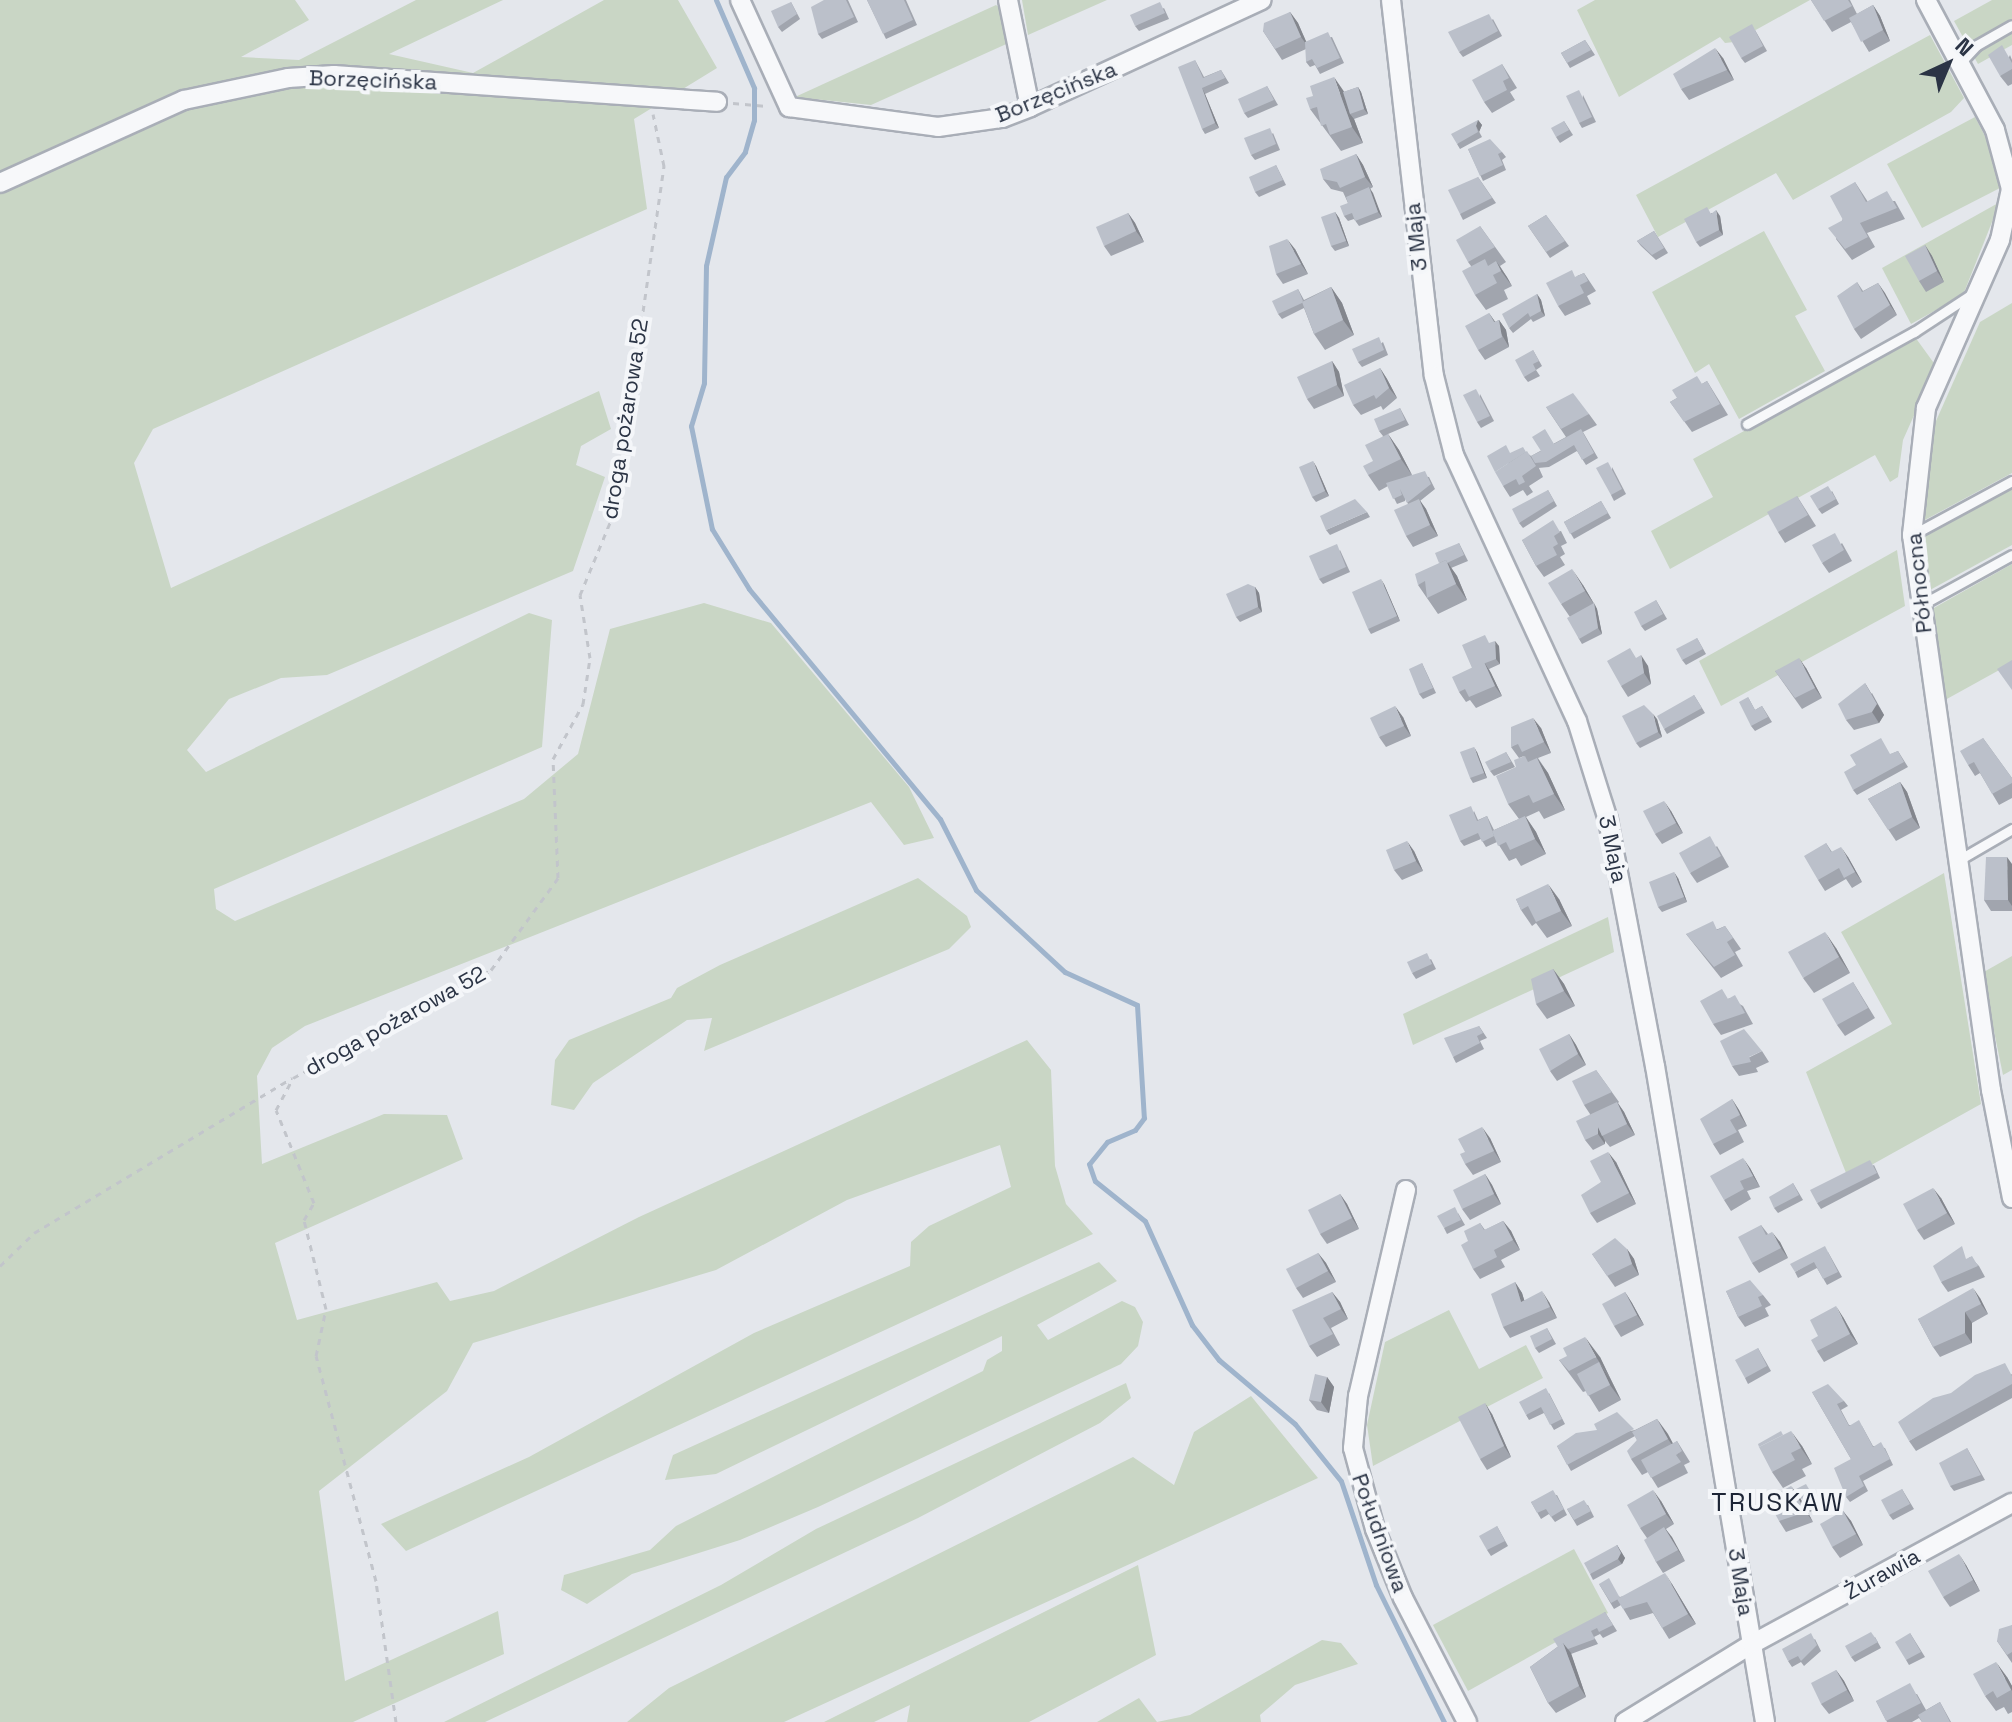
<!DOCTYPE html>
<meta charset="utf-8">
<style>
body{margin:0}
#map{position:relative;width:2012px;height:1722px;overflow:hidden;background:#e4e7ec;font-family:"Space Grotesk",sans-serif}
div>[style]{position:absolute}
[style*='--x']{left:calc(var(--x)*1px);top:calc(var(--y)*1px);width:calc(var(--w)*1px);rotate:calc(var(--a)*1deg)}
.green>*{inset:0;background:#c9d6c5}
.stream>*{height:5px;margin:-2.5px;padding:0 2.5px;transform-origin:2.5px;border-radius:2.5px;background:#9fb4cc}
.path>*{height:3px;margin-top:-1.5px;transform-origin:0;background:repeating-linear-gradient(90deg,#c2c5cb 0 6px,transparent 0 12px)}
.roads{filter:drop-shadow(2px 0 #a9aeb7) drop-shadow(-2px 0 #a9aeb7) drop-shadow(0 2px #a9aeb7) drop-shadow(0 -2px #a9aeb7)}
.lane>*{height:9px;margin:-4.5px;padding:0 4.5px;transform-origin:4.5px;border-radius:4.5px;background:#f7f8fa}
.street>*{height:18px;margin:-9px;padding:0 9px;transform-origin:9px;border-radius:9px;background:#f7f8fa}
.wall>*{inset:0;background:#a1a5ae}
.shaded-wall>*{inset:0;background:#83868d}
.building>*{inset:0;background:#bbc0ca}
span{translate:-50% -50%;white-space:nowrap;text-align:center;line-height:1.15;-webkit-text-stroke:8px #f4f6f9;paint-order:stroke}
.street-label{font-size:22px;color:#2b3445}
.quarter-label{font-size:26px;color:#1d2536;letter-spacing:2px}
.north{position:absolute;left:1908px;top:24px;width:80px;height:80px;-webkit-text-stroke:6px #f4f6f9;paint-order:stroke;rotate:44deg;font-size:22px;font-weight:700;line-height:32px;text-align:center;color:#2b3445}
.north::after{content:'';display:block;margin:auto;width:28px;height:36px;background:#2b3445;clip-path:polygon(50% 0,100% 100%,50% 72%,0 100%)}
</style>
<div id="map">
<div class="green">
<div style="clip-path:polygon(0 0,295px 0,309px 20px,241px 57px,299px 60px,416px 0,503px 0,389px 54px,473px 73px,604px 0,678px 0,717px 68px,634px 119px,647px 209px,153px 429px,134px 463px,171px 588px,599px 391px,611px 429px,581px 446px,576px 465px,605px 477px,573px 571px,327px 675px,281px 678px,229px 699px,187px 750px,206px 772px,529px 613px,552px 620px,542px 747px,214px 889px,216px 909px,235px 921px,524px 799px,578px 754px,610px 629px,704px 603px,771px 623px,909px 787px,934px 838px,904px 845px,871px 802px,305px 1026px,272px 1048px,257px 1076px,262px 1164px,384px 1114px,447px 1115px,463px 1159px,275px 1243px,297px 1320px,437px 1282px,450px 1301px,494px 1291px,639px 1217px,1027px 1040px,1051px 1070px,1055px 1166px,1066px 1204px,1093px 1234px,406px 1551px,381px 1524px,529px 1457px,754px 1333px,910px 1266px,911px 1242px,929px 1226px,1011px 1187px,1000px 1145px,847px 1200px,716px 1270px,473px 1343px,447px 1391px,319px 1491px,345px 1681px,498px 1611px,504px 1654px,353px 1722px,0 1722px)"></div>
<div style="clip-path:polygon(1022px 0,1107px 0,1028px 35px)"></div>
<div style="clip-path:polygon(1595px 0,1810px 0,1734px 42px,1725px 43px,1720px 37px,1619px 97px,1577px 10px)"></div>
<div style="clip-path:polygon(1992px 0,2012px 0,2012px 45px,1978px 64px,1954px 21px)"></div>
<div style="clip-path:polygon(996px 5px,1005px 12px,1013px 41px,871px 105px,795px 97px)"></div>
<div style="clip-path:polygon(1930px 35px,1964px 98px,1951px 112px,1793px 200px,1776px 173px,1658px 237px,1636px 195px)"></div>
<div style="clip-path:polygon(1975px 117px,1995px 155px,2000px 188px,1922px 228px,1887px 164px)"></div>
<div style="clip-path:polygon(2000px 202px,1963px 295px,1911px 324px,1882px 268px)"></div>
<div style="clip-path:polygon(1764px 231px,1807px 310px,1795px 316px,1825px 371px,1739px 419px,1709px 364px,1695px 373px,1652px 292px)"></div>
<div style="clip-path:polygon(2012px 303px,2012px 473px,1923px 521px,1924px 473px,1936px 421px,1980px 322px)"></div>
<div style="clip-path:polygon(1915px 337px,1936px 366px,1903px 440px,1898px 477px,1890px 482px,1875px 455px,1670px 569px,1651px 531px,1713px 497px,1693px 459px)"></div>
<div style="clip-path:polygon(2012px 489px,2012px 545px,1930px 590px,1923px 537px)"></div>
<div style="clip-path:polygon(1897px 550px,1905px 606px,1721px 706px,1699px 661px)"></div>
<div style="clip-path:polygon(2012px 564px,2012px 663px,1945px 700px,1932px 609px)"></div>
<div style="clip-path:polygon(1944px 873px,1981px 1104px,1848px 1178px,1806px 1072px,1892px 1024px,1841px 932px)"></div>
<div style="clip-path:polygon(918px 878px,967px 916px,971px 927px,949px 949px,704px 1051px,712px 1018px,687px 1020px,593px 1083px,574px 1110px,551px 1105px,555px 1060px,569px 1040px,671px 998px,677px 988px,720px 965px)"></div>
<div style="clip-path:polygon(1608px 917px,1614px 952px,1413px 1045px,1403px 1014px)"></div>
<div style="clip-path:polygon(2012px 956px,2012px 1070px,2003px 1075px,1982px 973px)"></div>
<div style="clip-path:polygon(1099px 1262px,1117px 1281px,1037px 1325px,1048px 1340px,1122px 1301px,1135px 1307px,1143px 1322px,1138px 1346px,1121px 1364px,818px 1507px,740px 1540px,632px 1574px,587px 1604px,561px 1590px,564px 1575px,650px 1550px,676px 1526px,983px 1371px,987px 1360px,1002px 1351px,1002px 1336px,716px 1474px,665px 1480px,673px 1455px)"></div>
<div style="clip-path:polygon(1449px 1310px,1479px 1369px,1526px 1345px,1543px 1378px,1373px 1466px,1367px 1425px,1385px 1342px)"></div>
<div style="clip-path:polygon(1126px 1383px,1131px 1398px,1100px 1423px,918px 1518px,485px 1722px,444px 1722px,721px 1585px,816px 1529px)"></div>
<div style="clip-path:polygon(1251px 1396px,1318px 1478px,784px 1722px,627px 1722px,669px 1688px,1133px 1457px,1174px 1485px,1194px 1432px)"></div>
<div style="clip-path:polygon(1574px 1549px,1608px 1613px,1468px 1691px,1433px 1625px)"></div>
<div style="clip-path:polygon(1138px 1565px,1156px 1655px,1029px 1722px,907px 1722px,910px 1705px,874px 1722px,824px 1722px)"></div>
<div style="clip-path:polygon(1322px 1640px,1341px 1643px,1358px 1664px,1295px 1685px,1260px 1715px,1261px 1722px,1097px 1722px,1139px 1698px,1157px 1722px,1190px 1715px)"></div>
</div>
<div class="stream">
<div style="--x:716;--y:0;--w:96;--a:66.6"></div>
<div style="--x:754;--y:88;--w:32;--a:90"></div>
<div style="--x:754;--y:120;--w:33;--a:106"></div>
<div style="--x:745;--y:152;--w:31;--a:127"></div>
<div style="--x:726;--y:177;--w:91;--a:102.7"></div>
<div style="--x:706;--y:266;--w:117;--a:91"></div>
<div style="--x:704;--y:383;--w:45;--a:106.8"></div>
<div style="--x:691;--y:426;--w:105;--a:78.5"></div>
<div style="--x:712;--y:529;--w:70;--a:58.3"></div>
<div style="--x:749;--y:589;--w:299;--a:50.3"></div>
<div style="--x:940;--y:819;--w:80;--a:63.1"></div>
<div style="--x:976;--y:890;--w:121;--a:42.7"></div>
<div style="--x:1065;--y:972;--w:79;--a:24.6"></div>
<div style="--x:1137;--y:1005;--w:113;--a:86.5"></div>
<div style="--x:1144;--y:1118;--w:15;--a:127"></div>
<div style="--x:1135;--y:1130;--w:30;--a:157"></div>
<div style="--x:1107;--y:1142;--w:28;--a:129"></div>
<div style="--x:1089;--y:1164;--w:18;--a:71"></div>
<div style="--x:1095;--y:1181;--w:64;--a:38.7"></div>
<div style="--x:1145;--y:1221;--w:114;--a:65.7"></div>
<div style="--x:1192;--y:1325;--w:44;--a:52.4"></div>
<div style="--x:1219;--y:1360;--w:99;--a:40.1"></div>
<div style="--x:1295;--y:1424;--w:73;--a:51.1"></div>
<div style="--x:1341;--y:1481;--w:110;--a:71.4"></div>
<div style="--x:1376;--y:1585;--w:153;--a:63.6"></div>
</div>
<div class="path">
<div style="--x:733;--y:103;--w:36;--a:5"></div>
<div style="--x:0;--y:1266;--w:47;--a:-44.1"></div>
<div style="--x:34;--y:1233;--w:301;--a:-31"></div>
<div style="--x:396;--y:1722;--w:142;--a:-98.1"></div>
<div style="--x:376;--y:1581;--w:233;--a:-104.9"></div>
<div style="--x:316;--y:1356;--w:48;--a:-78"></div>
<div style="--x:326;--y:1309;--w:92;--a:-103.9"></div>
<div style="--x:304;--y:1220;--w:20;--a:-60"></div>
<div style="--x:314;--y:1203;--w:100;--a:-112.2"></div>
<div style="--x:276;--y:1110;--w:36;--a:-62"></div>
<div style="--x:293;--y:1078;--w:226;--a:-28.6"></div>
<div style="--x:491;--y:970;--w:114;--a:-53.9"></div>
<div style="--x:558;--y:878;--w:119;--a:-92.4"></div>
<div style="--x:553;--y:759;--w:63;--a:-61.4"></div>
<div style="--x:583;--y:704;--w:47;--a:-81.3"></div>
<div style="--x:590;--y:658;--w:64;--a:-99"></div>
<div style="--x:580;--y:595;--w:89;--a:-67.5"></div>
<div style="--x:614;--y:513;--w:351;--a:-81.8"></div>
<div style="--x:664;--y:166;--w:53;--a:-101.9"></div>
</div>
<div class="roads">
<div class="lane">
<div style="--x:1961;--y:62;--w:23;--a:-47"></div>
<div style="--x:1977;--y:45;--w:40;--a:-29.7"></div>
<div style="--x:1747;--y:424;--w:191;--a:-28.9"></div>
<div style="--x:1914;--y:332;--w:73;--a:-33.3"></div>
<div style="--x:1912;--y:535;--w:114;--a:-28.4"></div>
<div style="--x:1921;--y:605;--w:104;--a:-28.8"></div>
<div style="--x:1957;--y:861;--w:64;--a:-30.2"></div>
</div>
<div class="street">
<div style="--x:740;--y:0;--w:118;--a:65.4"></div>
<div style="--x:789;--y:107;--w:150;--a:7.6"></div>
<div style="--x:938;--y:127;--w:65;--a:-8"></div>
<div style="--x:1002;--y:118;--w:30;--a:-21"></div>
<div style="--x:1030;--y:107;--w:255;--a:-24.8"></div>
<div style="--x:1008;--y:0;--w:109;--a:78.4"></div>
<div style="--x:1391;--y:0;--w:378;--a:83.5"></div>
<div style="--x:1434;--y:376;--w:81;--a:75.8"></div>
<div style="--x:1454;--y:455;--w:293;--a:65.2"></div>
<div style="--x:1577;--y:721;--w:104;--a:72.6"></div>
<div style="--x:1608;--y:820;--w:250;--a:79.2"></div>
<div style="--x:1655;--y:1066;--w:665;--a:80.48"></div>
<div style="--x:1926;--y:0;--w:147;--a:62"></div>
<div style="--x:1995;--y:130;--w:61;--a:74.8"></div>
<div style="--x:2011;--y:189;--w:52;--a:102.2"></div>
<div style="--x:2000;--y:240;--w:184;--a:113.8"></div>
<div style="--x:1926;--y:408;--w:128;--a:96.3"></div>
<div style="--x:1912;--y:535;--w:561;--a:81.9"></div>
<div style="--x:1991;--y:1090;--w:110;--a:79"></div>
<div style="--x:0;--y:183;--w:202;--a:-24.3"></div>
<div style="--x:184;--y:100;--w:106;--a:-11.9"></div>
<div style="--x:288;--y:78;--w:46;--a:-3.7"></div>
<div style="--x:334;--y:75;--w:384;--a:4"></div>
<div style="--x:1406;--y:1190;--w:212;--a:103.1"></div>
<div style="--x:1358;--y:1396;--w:52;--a:95.5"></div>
<div style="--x:1353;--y:1448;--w:84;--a:74.8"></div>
<div style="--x:1375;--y:1529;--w:74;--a:67.9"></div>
<div style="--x:1403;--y:1598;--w:140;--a:62.7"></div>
<div style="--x:1625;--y:1722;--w:149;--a:-31.6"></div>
<div style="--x:1752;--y:1644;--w:296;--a:-28.5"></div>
</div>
</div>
<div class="wall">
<div style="clip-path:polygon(824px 0,848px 0,858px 22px,822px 39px,818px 34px)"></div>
<div style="clip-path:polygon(867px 0,906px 0,917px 25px,886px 39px)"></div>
<div style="clip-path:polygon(1811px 0,1850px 0,1857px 14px,1873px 5px,1880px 16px,1890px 41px,1869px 52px,1851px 22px,1832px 32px)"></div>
<div style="clip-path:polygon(791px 2px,800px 19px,782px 32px,778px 27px)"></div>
<div style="clip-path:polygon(1164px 8px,1169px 19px,1139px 31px,1135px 26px)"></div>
<div style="clip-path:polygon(1290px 12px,1298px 23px,1306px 42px,1332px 37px,1344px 63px,1320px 74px,1315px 65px,1310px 67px,1306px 62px,1306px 49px,1282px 60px,1263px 31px)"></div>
<div style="clip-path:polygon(1493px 19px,1502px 36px,1463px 57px,1459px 52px)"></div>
<div style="clip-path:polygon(1755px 30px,1767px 51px,1745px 63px,1741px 58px)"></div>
<div style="clip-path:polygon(1585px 40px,1595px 55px,1570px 68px,1561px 53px)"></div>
<div style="clip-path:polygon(2010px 55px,2012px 60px,2012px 84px,2008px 86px,2000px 76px)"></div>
<div style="clip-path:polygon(1723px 58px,1734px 80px,1689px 100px,1681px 89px)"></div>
<div style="clip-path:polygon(1195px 60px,1204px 77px,1221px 70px,1229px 83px,1205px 94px,1219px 128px,1205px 134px,1202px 129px)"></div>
<div style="clip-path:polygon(1502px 64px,1517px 88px,1510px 92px,1515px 100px,1492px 113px,1484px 102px)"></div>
<div style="clip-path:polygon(1267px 86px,1278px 105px,1248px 118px,1244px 113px)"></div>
<div style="clip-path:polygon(1358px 87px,1361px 92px,1368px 114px,1354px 119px,1363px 143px,1341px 151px,1310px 109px,1344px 92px)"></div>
<div style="clip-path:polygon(1583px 95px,1596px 122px,1582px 128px,1579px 123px)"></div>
<div style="clip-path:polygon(1478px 120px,1482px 125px,1479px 132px,1482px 137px,1460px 149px,1457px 144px)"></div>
<div style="clip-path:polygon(1564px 121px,1573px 135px,1560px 143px,1556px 137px)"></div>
<div style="clip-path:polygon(1273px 133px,1280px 150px,1255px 160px,1251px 155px)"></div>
<div style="clip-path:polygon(1468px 149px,1502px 152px,1506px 157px,1502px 160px,1506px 170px,1483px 181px)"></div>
<div style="clip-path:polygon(1356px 154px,1363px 165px,1373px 187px,1370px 189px,1382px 217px,1359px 226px,1354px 219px,1348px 221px,1344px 216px,1348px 203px,1343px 192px,1331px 189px,1323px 179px)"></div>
<div style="clip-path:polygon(1276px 165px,1286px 185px,1259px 197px,1255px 192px)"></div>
<div style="clip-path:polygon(1478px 177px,1496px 203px,1463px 220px,1460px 214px)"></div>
<div style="clip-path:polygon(1855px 182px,1868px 202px,1895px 201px,1905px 219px,1867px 233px,1875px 247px,1852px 260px,1836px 239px)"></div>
<div style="clip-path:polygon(1335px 212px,1339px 218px,1349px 246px,1335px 251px,1331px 246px)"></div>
<div style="clip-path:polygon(1128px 213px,1135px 223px,1144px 242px,1111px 256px,1104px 246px)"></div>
<div style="clip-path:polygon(1711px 213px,1720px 216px,1723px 235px,1700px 247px,1696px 242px)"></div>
<div style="clip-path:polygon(1546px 215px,1569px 246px,1550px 258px,1528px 226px)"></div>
<div style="clip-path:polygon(1480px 226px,1506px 262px,1500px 266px,1512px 286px,1504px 290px,1508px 299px,1486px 310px,1475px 295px,1471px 266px,1468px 262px)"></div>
<div style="clip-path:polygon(1654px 231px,1668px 253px,1656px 260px,1641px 246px,1637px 241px)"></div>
<div style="clip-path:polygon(1925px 245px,1932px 256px,1944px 282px,1926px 292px,1919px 281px)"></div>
<div style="clip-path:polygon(1295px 249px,1308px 274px,1283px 284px,1276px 274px)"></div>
<div style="clip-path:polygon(1584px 273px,1596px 291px,1587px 296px,1591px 304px,1565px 316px,1558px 306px,1577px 276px)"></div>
<div style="clip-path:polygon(1857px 282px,1863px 291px,1878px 283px,1897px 315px,1861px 339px,1854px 329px)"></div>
<div style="clip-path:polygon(1331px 287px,1342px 303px,1354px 335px,1325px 350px,1314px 334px,1304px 308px,1282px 319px,1278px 314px,1298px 289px,1304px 300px)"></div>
<div style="clip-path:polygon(1537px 294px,1541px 300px,1545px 316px,1533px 322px,1531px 319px,1513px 333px,1509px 328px)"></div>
<div style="clip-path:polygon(1489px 313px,1495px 322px,1499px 320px,1506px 330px,1509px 347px,1485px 360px,1478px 350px)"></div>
<div style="clip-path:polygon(1383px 342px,1388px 355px,1362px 367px,1358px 362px)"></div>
<div style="clip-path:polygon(1533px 350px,1542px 366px,1536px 370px,1540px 376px,1528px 382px,1524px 377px)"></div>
<div style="clip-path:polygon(1332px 361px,1339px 372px,1344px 396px,1314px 409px,1307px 399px)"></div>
<div style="clip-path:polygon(1380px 368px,1387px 379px,1397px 398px,1383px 410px,1381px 406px,1361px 415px,1353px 405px)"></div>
<div style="clip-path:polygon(1707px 381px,1728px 415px,1692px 432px,1670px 402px)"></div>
<div style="clip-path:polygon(1480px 394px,1494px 421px,1481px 428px,1477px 422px)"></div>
<div style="clip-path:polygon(1546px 407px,1589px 414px,1597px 425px,1583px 432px,1598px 458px,1586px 465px,1577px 451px,1549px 467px,1538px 468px,1538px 466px,1543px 477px,1529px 486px,1533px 492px,1527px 496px,1523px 490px,1510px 497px,1503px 486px,1511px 453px,1526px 452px,1531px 456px,1566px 437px)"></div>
<div style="clip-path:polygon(1400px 408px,1409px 425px,1388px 434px,1399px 450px,1412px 475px,1429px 477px,1435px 489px,1420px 501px,1426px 509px,1438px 536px,1413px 547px,1406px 536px,1408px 504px,1405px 498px,1405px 501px,1397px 504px,1388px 486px,1379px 491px,1368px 475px,1383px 436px,1379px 431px)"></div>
<div style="clip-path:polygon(1316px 466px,1329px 496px,1316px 502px,1312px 497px)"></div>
<div style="clip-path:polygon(1612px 467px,1626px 494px,1614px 501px,1611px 495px)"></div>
<div style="clip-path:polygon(1548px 490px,1557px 506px,1523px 528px,1519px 523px)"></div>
<div style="clip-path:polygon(1832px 491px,1839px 504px,1822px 514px,1818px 509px)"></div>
<div style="clip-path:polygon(1797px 496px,1816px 526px,1785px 543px,1778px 532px)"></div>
<div style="clip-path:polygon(1601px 501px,1611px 518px,1574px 539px,1564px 522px)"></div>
<div style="clip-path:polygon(1367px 512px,1370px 517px,1330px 535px,1326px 530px)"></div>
<div style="clip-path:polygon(1561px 531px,1567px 543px,1561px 546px,1565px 554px,1560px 557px,1565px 565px,1544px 577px,1536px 566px,1522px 540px)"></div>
<div style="clip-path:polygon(1459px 543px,1468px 561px,1451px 568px,1457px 576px,1467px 600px,1438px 614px,1418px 585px)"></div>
<div style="clip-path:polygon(1842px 543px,1852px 561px,1829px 573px,1822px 563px)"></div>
<div style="clip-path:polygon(1340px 550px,1350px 572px,1323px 584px,1319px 579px)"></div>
<div style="clip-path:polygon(1384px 584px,1400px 621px,1371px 634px,1368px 629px)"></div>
<div style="clip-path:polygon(1583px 585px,1597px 609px,1602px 634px,1582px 644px,1579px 639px,1570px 617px,1561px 604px)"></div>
<div style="clip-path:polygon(1255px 587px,1259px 593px,1262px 612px,1240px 622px,1236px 617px)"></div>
<div style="clip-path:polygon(1656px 600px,1667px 619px,1645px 631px,1641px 626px)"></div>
<div style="clip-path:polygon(1697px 638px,1706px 654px,1686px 665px,1682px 660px)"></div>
<div style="clip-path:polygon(1490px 643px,1499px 646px,1500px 664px,1489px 669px,1502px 696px,1476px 708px,1470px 700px,1466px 702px,1459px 692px,1472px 668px)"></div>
<div style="clip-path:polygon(1636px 658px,1648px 666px,1651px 684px,1628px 697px,1621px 686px)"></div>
<div style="clip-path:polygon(1422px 663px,1436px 693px,1423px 699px,1419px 694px)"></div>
<div style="clip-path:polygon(1806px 668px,1822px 698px,1802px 709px,1775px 671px)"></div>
<div style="clip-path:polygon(1872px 693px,1884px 715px,1879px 723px,1854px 730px,1846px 720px)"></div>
<div style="clip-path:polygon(1694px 695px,1705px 713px,1667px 734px,1664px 729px)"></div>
<div style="clip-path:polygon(1748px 697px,1755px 710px,1762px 706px,1772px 722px,1755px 731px,1751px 726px)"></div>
<div style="clip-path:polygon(1403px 717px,1411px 736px,1386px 747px,1379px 737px)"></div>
<div style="clip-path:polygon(1657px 719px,1662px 737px,1640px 748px,1636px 743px)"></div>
<div style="clip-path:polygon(1541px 728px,1551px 753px,1538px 758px,1548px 773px,1565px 810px,1544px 819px,1539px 811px,1526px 817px,1536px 832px,1546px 854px,1521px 866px,1516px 858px,1509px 861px,1497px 842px,1486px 847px,1481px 839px,1464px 846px,1460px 841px,1474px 811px,1478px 820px,1487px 816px,1494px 830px,1519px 819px,1508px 804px,1516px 767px,1524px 756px,1519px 758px,1511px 747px)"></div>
<div style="clip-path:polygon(1983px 738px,2012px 778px,2012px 798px,1999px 805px,1980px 773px,1975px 776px,1968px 765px)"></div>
<div style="clip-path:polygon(1898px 751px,1908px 767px,1857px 795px,1853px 790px,1891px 754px)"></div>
<div style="clip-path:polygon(1477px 752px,1487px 778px,1473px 783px,1470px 778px)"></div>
<div style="clip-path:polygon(1506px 752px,1515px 767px,1494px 776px,1490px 771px)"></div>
<div style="clip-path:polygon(1900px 782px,1907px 792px,1920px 828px,1896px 841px,1868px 799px)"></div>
<div style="clip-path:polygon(1671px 811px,1683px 833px,1662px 844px,1655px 834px)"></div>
<div style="clip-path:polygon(1826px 843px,1832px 852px,1848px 857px,1862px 882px,1852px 888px,1846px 879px,1825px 891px,1818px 880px)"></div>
<div style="clip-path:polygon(1717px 846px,1729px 867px,1697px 883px,1690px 873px)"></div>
<div style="clip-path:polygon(1414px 851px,1423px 871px,1402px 880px,1394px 870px)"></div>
<div style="clip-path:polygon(2012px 864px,2012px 911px,1991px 911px,1984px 900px)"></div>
<div style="clip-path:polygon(1678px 878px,1687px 902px,1662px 912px,1658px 907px)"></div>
<div style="clip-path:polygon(1516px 899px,1559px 899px,1572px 926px,1547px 938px,1536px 923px,1532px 926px,1521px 910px)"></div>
<div style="clip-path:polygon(1725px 926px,1741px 949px,1735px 952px,1743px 966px,1721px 978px,1686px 934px,1718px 929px)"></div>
<div style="clip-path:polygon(1836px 948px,1850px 973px,1814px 993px,1803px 978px)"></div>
<div style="clip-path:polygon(1431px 959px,1436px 969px,1416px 979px,1412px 973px)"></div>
<div style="clip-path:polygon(1553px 969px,1564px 984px,1575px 1006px,1547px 1019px,1536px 1004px)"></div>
<div style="clip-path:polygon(1853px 982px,1875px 1018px,1845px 1036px,1837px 1025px)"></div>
<div style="clip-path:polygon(1729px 998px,1743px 1006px,1753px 1024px,1721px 1035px,1713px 1024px)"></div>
<div style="clip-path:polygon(1479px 1026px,1487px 1038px,1480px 1041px,1484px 1049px,1456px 1063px,1453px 1057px)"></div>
<div style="clip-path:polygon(1569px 1034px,1576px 1045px,1586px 1065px,1557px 1081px,1550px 1071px)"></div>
<div style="clip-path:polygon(1762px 1051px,1769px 1062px,1756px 1068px,1758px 1072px,1739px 1076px,1732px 1066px)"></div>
<div style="clip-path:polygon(1596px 1070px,1619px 1102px,1618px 1103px,1624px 1112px,1635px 1135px,1610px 1147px,1605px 1141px,1605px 1144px,1593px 1150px,1585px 1140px,1590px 1114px,1584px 1105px)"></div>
<div style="clip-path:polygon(1732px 1099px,1739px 1110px,1747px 1126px,1738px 1130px,1744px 1142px,1720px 1155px,1713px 1144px)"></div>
<div style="clip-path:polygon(1490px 1138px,1501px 1162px,1473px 1175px,1465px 1164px,1465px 1152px)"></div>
<div style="clip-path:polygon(1616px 1162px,1636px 1204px,1597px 1223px,1590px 1213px,1601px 1182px)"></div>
<div style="clip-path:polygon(1874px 1165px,1880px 1178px,1821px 1209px,1817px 1203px)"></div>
<div style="clip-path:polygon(1750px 1168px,1760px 1187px,1747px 1191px,1751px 1199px,1731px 1211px,1724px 1200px)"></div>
<div style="clip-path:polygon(1485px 1174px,1492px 1185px,1501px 1204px,1470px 1220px,1462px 1209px)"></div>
<div style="clip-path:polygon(1793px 1183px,1803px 1200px,1778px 1213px,1774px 1208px)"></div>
<div style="clip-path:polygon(1340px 1194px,1347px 1204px,1359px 1229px,1327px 1244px,1320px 1234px)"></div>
<div style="clip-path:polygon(1941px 1198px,1955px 1224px,1924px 1240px,1917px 1230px)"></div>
<div style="clip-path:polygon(1458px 1213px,1465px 1225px,1447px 1234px,1444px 1228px)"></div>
<div style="clip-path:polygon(1503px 1221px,1511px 1231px,1520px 1250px,1501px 1260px,1505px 1267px,1480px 1279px,1473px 1269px,1468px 1241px,1480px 1223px,1485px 1230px)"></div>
<div style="clip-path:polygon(1761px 1225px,1768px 1234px,1780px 1242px,1788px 1258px,1759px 1273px,1752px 1263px)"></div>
<div style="clip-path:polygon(1627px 1249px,1634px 1259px,1639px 1275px,1615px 1287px,1592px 1254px)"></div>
<div style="clip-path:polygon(1828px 1252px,1842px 1277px,1827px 1285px,1817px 1268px,1798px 1278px,1795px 1272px)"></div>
<div style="clip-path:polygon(1318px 1253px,1326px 1263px,1336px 1282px,1303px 1298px,1296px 1288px)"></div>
<div style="clip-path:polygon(1970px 1257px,1979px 1266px,1985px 1277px,1948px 1292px,1941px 1282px)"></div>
<div style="clip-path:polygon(1515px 1282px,1522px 1293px,1524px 1300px,1549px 1302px,1557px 1318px,1510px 1338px,1503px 1327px)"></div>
<div style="clip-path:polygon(1726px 1291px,1763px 1295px,1771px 1305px,1765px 1308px,1769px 1316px,1745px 1327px,1738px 1317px)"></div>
<div style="clip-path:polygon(1332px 1292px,1340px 1302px,1348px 1319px,1331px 1328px,1340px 1345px,1317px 1357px,1309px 1346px)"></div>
<div style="clip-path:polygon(1625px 1292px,1632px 1303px,1644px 1325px,1621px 1337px,1614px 1326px)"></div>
<div style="clip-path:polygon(1980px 1298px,1988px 1314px,1972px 1323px,1972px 1343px,1940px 1357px,1933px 1347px,1918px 1319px)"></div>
<div style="clip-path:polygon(1843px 1317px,1858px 1344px,1824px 1362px,1817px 1351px,1818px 1336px)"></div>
<div style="clip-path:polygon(1547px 1328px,1556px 1344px,1539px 1353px,1535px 1348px)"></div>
<div style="clip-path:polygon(1758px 1348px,1771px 1371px,1748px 1384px,1745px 1378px)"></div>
<div style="clip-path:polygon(1600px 1357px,1621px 1400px,1599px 1412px,1586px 1391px,1583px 1392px,1559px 1360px)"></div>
<div style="clip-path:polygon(2012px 1374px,2012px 1398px,1916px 1451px,1909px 1441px)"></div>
<div style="clip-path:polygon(1327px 1377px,1334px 1387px,1329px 1413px,1317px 1410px,1309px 1400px)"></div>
<div style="clip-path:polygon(1812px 1392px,1844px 1401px,1848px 1406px,1841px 1410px,1849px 1425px,1862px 1426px,1873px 1446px,1885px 1448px,1893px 1465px,1863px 1481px,1868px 1491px,1850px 1502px,1846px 1497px,1851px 1459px)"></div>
<div style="clip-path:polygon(1549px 1393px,1565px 1424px,1554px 1430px,1544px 1413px,1529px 1420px,1526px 1415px)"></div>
<div style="clip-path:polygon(1492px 1414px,1511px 1457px,1487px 1470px,1480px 1459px)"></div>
<div style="clip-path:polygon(1657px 1419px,1673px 1444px,1677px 1441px,1690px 1462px,1684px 1465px,1688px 1473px,1658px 1488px,1648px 1472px,1642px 1475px,1631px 1459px,1637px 1440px,1635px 1436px,1571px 1471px,1557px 1446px,1635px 1430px)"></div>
<div style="clip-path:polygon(1783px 1435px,1802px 1446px,1812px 1464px,1802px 1469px,1806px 1476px,1783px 1488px,1772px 1472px)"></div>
<div style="clip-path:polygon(1967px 1448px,1985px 1480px,1954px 1491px,1950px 1486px)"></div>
<div style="clip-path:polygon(1810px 1489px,1819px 1507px,1810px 1512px,1806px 1507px)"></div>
<div style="clip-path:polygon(1902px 1489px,1914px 1509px,1893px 1520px,1889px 1515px)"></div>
<div style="clip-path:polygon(1557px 1495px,1567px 1515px,1555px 1522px,1549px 1514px,1541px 1519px,1531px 1502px)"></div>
<div style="clip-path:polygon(1799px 1496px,1813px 1522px,1786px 1532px,1779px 1521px)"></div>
<div style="clip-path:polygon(1661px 1501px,1674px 1524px,1666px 1529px,1685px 1561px,1663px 1573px,1656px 1562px,1647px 1538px,1640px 1528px)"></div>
<div style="clip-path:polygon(1588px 1505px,1594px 1517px,1577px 1526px,1567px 1509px)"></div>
<div style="clip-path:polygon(1843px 1511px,1851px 1521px,1863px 1545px,1840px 1558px,1832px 1547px)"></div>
<div style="clip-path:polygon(1497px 1526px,1508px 1546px,1491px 1556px,1487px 1550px)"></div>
<div style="clip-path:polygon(1617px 1545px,1625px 1558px,1622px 1564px,1593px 1580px,1590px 1574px)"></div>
<div style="clip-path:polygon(1966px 1565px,1980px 1591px,1950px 1607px,1943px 1597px)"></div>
<div style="clip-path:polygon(1599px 1584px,1620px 1597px,1672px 1584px,1696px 1624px,1669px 1639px,1653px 1613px,1630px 1620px,1621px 1605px,1614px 1609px)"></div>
<div style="clip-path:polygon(1605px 1612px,1617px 1631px,1603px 1638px,1600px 1634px,1594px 1637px,1598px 1644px,1571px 1654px,1586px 1697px,1556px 1713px,1548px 1703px,1530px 1667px)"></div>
<div style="clip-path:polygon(2012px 1625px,2012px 1663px,1997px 1641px)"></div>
<div style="clip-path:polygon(1910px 1633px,1925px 1657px,1909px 1665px,1906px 1660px)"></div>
<div style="clip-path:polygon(1875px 1637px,1881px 1648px,1855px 1662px,1851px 1657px)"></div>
<div style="clip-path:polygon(1815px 1639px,1821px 1651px,1804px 1666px,1801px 1662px,1792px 1667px,1788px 1661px)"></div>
<div style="clip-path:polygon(1836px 1670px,1844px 1681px,1854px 1701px,1829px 1714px,1821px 1704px)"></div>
<div style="clip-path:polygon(2007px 1677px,2012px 1686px,2012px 1712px,2008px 1714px,2004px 1707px,1996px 1711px,1985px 1696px)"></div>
<div style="clip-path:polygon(1917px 1694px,1926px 1710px,1940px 1702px,1951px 1722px,1922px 1722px,1919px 1718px,1912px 1722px,1887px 1722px,1876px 1701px)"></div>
</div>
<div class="shaded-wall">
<div style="clip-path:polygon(1873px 5px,1880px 16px,1890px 41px,1883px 30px)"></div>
<div style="clip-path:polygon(1290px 12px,1298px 23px,1309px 48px,1301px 37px)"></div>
<div style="clip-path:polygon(1715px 48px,1723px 58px,1734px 80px,1727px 70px)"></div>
<div style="clip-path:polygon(1334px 77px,1345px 93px,1350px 114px,1354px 119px,1363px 143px,1352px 127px)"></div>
<div style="clip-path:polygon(1358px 87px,1361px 92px,1368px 114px,1364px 109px)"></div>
<div style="clip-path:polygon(1202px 88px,1205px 94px,1219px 128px,1215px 123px)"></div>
<div style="clip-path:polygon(1478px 120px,1482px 125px,1479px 132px,1482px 137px,1476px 126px)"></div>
<div style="clip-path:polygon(1356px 154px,1363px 165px,1373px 187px,1365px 177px)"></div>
<div style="clip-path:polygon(1369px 187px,1373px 193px,1382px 217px,1378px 212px)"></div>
<div style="clip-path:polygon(1716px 210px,1720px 216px,1723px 235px,1719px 230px)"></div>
<div style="clip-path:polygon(1335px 212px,1339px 218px,1349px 246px,1346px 241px)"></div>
<div style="clip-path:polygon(1128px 213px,1135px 223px,1144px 242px,1136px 231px)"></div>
<div style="clip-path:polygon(1287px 239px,1295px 249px,1308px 274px,1301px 264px)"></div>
<div style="clip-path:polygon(1925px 245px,1932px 256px,1944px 282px,1937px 271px)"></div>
<div style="clip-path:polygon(1496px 261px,1507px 277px,1512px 286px,1501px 271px)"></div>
<div style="clip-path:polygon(1878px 283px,1885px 293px,1897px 315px,1890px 305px)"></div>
<div style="clip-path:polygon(1331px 287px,1342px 303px,1354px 335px,1343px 320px)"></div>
<div style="clip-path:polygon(1537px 294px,1541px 300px,1545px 316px,1541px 311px)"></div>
<div style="clip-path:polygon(1489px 313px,1496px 323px,1499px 320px,1506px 330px,1509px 347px)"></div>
<div style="clip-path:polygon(1332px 361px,1339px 372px,1344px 396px,1337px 385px)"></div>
<div style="clip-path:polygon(1380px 368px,1387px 379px,1397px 398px,1389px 388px)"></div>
<div style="clip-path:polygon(1388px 434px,1399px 450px,1412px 475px,1401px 459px)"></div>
<div style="clip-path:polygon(1313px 461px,1316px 466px,1329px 496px,1325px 491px)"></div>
<div style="clip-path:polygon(1419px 499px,1426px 509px,1438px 536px,1430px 525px)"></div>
<div style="clip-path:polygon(1446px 560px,1457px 576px,1467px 600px,1456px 584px)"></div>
<div style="clip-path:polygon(1572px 569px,1583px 585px,1596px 607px,1585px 591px)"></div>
<div style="clip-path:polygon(1381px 579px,1384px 584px,1400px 621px,1397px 616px)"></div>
<div style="clip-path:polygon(1255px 587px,1259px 593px,1262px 612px,1258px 607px)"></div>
<div style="clip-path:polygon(1594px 603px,1597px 609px,1602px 634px,1598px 628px)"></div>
<div style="clip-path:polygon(1495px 641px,1499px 646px,1500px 664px,1496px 659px)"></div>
<div style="clip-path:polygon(1641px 655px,1648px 666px,1651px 684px,1644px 673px)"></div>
<div style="clip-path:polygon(1799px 658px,1806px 668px,1822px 698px,1815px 688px)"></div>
<div style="clip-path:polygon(1484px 662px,1491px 673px,1502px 696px,1495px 686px)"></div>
<div style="clip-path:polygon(1865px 683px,1884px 715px,1879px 723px,1872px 712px)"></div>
<div style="clip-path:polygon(1395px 706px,1403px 717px,1411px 736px,1404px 726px)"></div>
<div style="clip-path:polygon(1653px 714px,1657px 719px,1662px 737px,1658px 732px)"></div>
<div style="clip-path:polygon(1533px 718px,1541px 728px,1551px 753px,1544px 742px)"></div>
<div style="clip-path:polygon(1474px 747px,1477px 752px,1487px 778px,1484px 773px)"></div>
<div style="clip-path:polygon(1537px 758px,1548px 773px,1565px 810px,1554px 794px)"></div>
<div style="clip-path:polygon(1900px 782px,1907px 792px,1920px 828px,1912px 817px)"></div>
<div style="clip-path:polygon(1664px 801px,1671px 811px,1683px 833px,1676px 823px)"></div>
<div style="clip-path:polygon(1525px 816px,1536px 832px,1546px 854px,1535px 839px)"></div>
<div style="clip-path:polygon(1407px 841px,1414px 851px,1423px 871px,1416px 861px)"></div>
<div style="clip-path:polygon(1841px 847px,1848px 857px,1862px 882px,1855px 872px)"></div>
<div style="clip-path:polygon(2007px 857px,2012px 864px,2012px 906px,2008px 900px)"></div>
<div style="clip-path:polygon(1674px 872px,1678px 878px,1687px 902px,1684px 897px)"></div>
<div style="clip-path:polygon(1548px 884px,1559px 899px,1572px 926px,1561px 911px)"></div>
<div style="clip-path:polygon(1825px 932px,1836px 948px,1850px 973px,1839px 957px)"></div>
<div style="clip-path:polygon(1553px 969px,1564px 984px,1575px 1006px,1564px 991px)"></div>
<div style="clip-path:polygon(1569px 1034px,1576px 1045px,1586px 1065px,1578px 1054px)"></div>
<div style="clip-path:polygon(1732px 1099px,1739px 1110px,1747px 1126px,1740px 1115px)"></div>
<div style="clip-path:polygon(1617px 1102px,1624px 1112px,1635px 1135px,1627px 1124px)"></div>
<div style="clip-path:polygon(1482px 1127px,1490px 1138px,1501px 1162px,1494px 1151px)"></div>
<div style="clip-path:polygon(1598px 1127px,1605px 1141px,1605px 1144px,1598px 1134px)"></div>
<div style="clip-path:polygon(1608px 1152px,1616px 1162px,1636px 1204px,1629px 1193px)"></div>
<div style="clip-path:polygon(1743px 1158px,1750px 1168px,1760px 1187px,1753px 1176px)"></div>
<div style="clip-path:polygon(1485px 1174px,1492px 1185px,1501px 1204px,1494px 1194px)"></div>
<div style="clip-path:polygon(1933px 1188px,1941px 1198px,1955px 1224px,1947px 1213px)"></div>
<div style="clip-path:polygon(1340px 1194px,1347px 1204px,1359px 1229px,1352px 1218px)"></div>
<div style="clip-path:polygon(1503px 1221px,1511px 1231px,1520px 1250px,1513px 1240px)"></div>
<div style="clip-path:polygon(1772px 1232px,1780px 1242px,1788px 1258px,1781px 1248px)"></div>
<div style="clip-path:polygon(1627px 1249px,1634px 1259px,1639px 1275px,1632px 1264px)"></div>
<div style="clip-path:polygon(1318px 1253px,1326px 1263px,1336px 1282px,1328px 1271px)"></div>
<div style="clip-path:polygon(1515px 1282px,1522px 1293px,1528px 1312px,1521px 1302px)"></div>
<div style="clip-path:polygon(1973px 1288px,1980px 1298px,1988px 1314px,1981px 1304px)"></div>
<div style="clip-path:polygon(1542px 1291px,1549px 1302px,1557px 1318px,1550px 1307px)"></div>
<div style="clip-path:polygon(1332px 1292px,1340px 1302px,1348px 1319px,1341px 1309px)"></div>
<div style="clip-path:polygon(1625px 1292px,1632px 1303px,1644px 1325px,1637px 1315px)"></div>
<div style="clip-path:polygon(1836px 1306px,1843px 1317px,1858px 1344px,1850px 1334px)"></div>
<div style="clip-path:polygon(1965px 1312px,1972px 1323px,1972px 1343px,1965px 1333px)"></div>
<div style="clip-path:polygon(1585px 1337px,1600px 1357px,1610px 1378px,1596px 1357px)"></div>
<div style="clip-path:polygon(1599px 1362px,1610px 1378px,1621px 1400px,1610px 1385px)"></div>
<div style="clip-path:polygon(1327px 1377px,1334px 1387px,1329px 1413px,1321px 1402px)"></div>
<div style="clip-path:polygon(1485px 1403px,1492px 1414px,1511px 1457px,1504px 1446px)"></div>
<div style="clip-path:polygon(1657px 1419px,1668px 1434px,1679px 1455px,1668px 1439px)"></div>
<div style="clip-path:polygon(1791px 1431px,1802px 1446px,1812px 1464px,1801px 1448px)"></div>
<div style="clip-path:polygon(1791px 1486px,1799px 1496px,1813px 1522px,1806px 1512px)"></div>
<div style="clip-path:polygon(1653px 1490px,1661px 1501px,1674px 1524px,1666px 1514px)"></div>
<div style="clip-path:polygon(1843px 1511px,1851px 1521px,1863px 1545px,1856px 1534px)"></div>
<div style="clip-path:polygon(1664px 1527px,1672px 1537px,1685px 1561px,1678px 1550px)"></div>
<div style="clip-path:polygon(1617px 1545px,1625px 1558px,1622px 1564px,1618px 1559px)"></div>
<div style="clip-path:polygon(1959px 1554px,1966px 1565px,1980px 1591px,1973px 1580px)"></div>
<div style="clip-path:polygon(1665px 1573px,1672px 1584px,1696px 1624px,1688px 1614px)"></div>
<div style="clip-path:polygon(1563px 1643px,1571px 1653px,1586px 1697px,1579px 1686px)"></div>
<div style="clip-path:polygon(1996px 1662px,2007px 1677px,2012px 1686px,2012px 1691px)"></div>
<div style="clip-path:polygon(1836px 1670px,1844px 1681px,1854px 1701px,1847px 1690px)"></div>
</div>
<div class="building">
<div style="clip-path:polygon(824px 0,846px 0,854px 17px,818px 34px,811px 7px)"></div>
<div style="clip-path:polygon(867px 0,904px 0,913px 20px,883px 34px)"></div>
<div style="clip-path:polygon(1811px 0,1848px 0,1852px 6px,1824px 21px)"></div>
<div style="clip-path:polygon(791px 2px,797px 14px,778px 27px,771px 11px)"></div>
<div style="clip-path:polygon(1160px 2px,1165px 13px,1135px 26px,1130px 15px)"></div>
<div style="clip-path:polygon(1873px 5px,1883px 30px,1861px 42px,1849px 18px)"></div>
<div style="clip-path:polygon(1290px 12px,1301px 37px,1275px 49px,1263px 31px,1264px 23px)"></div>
<div style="clip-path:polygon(1489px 14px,1498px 31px,1459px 52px,1448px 32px)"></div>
<div style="clip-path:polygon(1752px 24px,1763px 46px,1741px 58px,1729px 37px)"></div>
<div style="clip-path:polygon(1328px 32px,1340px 58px,1317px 68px,1312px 59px,1306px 62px,1305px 42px)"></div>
<div style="clip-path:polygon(1585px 40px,1591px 50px,1567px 63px,1561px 53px)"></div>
<div style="clip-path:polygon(2002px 45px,2012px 63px,2012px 69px,2000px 76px,1988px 55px)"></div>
<div style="clip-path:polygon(1715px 48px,1727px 70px,1681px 89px,1673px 74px)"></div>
<div style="clip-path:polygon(1195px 60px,1203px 78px,1221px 70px,1225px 78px,1202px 88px,1215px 123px,1202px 129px,1178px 67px)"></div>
<div style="clip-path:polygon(1502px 64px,1509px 78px,1503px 81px,1507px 90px,1484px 102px,1472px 80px)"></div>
<div style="clip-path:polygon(1334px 77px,1352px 127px,1330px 135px,1326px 124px,1321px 126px,1317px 107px,1310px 109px,1306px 98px,1313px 96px,1310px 86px)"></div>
<div style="clip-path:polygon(1267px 86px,1274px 100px,1244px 113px,1238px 99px)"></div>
<div style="clip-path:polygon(1358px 87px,1364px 109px,1350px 114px,1343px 92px)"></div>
<div style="clip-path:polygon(1579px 90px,1592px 117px,1579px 123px,1566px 96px)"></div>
<div style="clip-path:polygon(1478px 120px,1476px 126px,1478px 132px,1457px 144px,1451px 134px)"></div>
<div style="clip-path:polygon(1564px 121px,1569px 130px,1556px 137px,1551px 128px)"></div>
<div style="clip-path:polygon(1270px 128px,1276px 144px,1251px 155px,1244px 138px)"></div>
<div style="clip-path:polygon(1490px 139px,1502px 152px,1498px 154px,1503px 165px,1480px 176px,1468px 149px)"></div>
<div style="clip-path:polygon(1356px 154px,1365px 177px,1340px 188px,1337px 182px,1323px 179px,1320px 169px)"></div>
<div style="clip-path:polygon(1276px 165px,1283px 180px,1255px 192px,1249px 177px)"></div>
<div style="clip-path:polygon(1478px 177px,1492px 198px,1460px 214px,1448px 190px)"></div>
<div style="clip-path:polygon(1855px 182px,1866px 202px,1887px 191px,1897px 208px,1860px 223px,1868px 237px,1845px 249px,1828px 228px,1843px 220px,1830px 196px)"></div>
<div style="clip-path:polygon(1369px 187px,1378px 212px,1355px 221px,1352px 213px,1344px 216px,1340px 206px,1348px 203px,1346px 197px)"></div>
<div style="clip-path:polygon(1707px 207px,1711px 214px,1716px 210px,1719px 230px,1696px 242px,1684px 219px)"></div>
<div style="clip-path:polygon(1335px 212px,1346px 241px,1331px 246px,1321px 217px)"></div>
<div style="clip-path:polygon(1128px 213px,1136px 231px,1104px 246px,1096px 227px)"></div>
<div style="clip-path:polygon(1546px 215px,1565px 241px,1546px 252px,1528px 226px)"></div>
<div style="clip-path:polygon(1480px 226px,1495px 247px,1468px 262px,1456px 240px)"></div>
<div style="clip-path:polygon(1654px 231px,1664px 248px,1652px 255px,1637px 241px)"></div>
<div style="clip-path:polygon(1287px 239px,1301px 264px,1276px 274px,1269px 246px)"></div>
<div style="clip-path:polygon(1925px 245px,1937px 271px,1919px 281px,1905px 256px)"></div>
<div style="clip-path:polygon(1485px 259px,1488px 266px,1496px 261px,1501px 271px,1493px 275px,1497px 283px,1475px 295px,1462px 271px)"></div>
<div style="clip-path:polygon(1572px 270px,1575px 277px,1584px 273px,1588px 281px,1580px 285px,1584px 293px,1558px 306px,1546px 283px)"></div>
<div style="clip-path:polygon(1857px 282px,1862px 292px,1878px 283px,1890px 305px,1854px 329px,1837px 296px)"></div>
<div style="clip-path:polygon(1331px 287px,1343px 320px,1314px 334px,1302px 302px)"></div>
<div style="clip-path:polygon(1298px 289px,1303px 301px,1302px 303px,1278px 314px,1272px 301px)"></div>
<div style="clip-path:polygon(1537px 294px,1541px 311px,1530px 317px,1528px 313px,1509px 328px,1502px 314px)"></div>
<div style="clip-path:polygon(1489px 313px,1494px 322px,1499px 320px,1502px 337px,1478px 350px,1465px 326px)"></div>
<div style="clip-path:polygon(1379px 337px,1384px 350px,1358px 362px,1352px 349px)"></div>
<div style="clip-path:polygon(1533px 350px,1539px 361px,1533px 364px,1536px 370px,1524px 377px,1515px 360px)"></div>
<div style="clip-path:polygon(1332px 361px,1337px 385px,1307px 399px,1297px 377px)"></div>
<div style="clip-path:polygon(1380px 368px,1389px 388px,1376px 399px,1374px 395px,1353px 405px,1344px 385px)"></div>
<div style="clip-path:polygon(1697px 376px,1702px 384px,1707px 381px,1720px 404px,1684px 422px,1670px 402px,1677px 398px,1672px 390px)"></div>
<div style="clip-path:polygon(1476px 389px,1490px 416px,1477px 422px,1463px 395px)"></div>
<div style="clip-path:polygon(1573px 393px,1589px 414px,1561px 429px,1546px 407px)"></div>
<div style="clip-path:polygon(1400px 408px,1405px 420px,1379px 431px,1374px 419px)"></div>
<div style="clip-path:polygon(1545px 429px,1554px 444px,1581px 429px,1594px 453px,1582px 460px,1574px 445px,1546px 462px,1535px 463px,1531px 456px,1541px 451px,1532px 437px)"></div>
<div style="clip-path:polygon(1388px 434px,1401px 459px,1368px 475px,1363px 466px,1373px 461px,1365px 445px)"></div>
<div style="clip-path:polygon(1506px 445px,1510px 453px,1523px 447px,1526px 452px,1495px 472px,1487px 456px)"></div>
<div style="clip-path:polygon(1527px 451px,1536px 466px,1522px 476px,1525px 482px,1519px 485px,1516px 479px,1503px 486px,1495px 472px)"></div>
<div style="clip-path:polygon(1313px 461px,1325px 491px,1312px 497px,1299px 467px)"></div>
<div style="clip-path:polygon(1608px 462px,1622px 489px,1611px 495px,1596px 468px)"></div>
<div style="clip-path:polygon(1425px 471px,1431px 484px,1407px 503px,1400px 489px,1402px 495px,1393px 499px,1386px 483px)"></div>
<div style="clip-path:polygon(1828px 486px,1836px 499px,1818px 509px,1810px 496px)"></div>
<div style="clip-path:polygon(1548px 490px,1554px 501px,1519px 523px,1512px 509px)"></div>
<div style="clip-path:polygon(1797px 496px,1808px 515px,1778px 532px,1767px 512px)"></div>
<div style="clip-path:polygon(1355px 499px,1367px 512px,1326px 530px,1320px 516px)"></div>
<div style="clip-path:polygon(1419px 499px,1430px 525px,1406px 536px,1394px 510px)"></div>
<div style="clip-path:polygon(1601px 501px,1608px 513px,1570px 534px,1564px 522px)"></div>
<div style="clip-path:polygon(1553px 520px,1560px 532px,1554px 536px,1558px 544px,1553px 547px,1557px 555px,1536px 566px,1522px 540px)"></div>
<div style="clip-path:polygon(1835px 533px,1844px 550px,1822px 563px,1812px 545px)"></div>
<div style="clip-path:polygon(1459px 543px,1464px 555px,1447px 563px,1446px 560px,1439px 563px,1435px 553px)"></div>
<div style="clip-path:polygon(1337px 544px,1346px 567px,1319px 579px,1309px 556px)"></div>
<div style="clip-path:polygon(1446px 560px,1456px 584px,1427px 598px,1425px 581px,1418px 585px,1415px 574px)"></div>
<div style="clip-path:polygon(1572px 569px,1585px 591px,1561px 604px,1548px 583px)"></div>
<div style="clip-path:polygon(1381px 579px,1397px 616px,1368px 629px,1352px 592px)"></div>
<div style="clip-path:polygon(1248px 584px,1255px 587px,1258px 607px,1236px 617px,1226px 594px)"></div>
<div style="clip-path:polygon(1656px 600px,1663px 614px,1641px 626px,1634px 612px)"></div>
<div style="clip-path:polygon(1594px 603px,1598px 628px,1579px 639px,1567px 618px)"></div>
<div style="clip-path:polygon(1485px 635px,1489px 643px,1495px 641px,1496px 659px,1472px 668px,1462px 645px)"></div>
<div style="clip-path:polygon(1697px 638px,1703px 649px,1682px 660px,1676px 649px)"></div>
<div style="clip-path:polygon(1630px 648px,1636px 658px,1641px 655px,1644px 673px,1621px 686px,1607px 661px)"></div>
<div style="clip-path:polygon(1799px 658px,1815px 688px,1795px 698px,1775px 671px)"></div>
<div style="clip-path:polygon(2012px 660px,2012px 690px,1997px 669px)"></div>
<div style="clip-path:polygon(1484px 662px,1495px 686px,1469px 697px,1465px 689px,1459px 692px,1452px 677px)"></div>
<div style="clip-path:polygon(1422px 663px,1433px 688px,1419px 694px,1409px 669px)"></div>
<div style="clip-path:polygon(1865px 683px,1877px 704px,1872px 712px,1846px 720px,1838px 704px)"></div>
<div style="clip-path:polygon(1694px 695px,1702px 708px,1664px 729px,1657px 716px)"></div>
<div style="clip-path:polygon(1748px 697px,1755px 710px,1762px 706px,1768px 717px,1751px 726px,1739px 702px)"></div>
<div style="clip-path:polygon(1644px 705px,1653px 714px,1658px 732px,1636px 743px,1622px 716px)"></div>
<div style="clip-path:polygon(1395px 706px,1404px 726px,1379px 737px,1370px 718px)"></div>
<div style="clip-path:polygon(1533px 718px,1544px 742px,1522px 752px,1518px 744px,1511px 747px,1511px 727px)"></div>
<div style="clip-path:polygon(1881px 738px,1890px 754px,1898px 751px,1904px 762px,1853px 790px,1844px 772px,1856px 765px,1850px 755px)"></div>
<div style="clip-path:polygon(1983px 738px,2012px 778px,2012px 783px,1992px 794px,1974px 762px,1968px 765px,1960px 751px)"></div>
<div style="clip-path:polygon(1474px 747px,1484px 773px,1470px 778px,1460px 752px)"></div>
<div style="clip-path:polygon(1506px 752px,1511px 762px,1490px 771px,1485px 762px)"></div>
<div style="clip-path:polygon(1525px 756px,1528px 762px,1537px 758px,1554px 794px,1533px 803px,1529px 795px,1508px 804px,1496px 776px,1516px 767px,1514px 760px)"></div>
<div style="clip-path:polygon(1900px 782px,1912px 817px,1888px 830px,1868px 799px)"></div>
<div style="clip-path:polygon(1664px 801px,1676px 823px,1655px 834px,1643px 811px)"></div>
<div style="clip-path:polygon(1471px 806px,1477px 821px,1487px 816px,1494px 836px,1482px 842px,1478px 833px,1460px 841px,1449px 815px)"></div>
<div style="clip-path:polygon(1525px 816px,1535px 839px,1510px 850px,1506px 842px,1498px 846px,1492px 831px)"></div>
<div style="clip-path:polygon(1710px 836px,1721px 856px,1690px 873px,1679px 853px)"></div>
<div style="clip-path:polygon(1407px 841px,1416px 861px,1394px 870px,1386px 850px)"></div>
<div style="clip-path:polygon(1826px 843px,1831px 852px,1841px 847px,1855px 872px,1844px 878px,1839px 868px,1818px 880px,1804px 856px)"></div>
<div style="clip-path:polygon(1986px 857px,2007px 857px,2008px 900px,1984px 900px)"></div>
<div style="clip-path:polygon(1674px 872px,1684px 897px,1658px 907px,1649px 882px)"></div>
<div style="clip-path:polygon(1548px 884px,1561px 911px,1536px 922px,1528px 906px,1521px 910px,1516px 899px)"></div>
<div style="clip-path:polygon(1713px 921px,1717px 930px,1725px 926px,1733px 938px,1727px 942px,1735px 955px,1714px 967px,1686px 934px)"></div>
<div style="clip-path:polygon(1825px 932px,1839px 957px,1803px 978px,1788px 952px)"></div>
<div style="clip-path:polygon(1427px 953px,1432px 964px,1412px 973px,1407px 962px)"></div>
<div style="clip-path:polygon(1553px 969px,1564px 991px,1536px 1004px,1531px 979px)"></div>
<div style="clip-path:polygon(1853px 982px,1868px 1008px,1837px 1025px,1822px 999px)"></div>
<div style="clip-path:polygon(1722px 989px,1728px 999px,1735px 995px,1745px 1013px,1713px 1024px,1700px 1001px)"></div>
<div style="clip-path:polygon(1479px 1026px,1483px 1033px,1477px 1036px,1480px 1043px,1453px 1057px,1444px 1038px)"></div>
<div style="clip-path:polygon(1744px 1029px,1762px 1051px,1749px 1057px,1751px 1062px,1732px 1066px,1720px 1041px)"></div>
<div style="clip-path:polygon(1569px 1034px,1578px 1054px,1550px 1071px,1539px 1049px)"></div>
<div style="clip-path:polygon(1596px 1070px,1612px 1092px,1584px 1105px,1572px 1081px)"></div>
<div style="clip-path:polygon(1732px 1099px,1740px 1115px,1730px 1120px,1737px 1132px,1713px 1144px,1700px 1119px)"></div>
<div style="clip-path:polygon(1617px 1102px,1627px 1124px,1602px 1136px,1598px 1127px,1598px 1134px,1585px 1140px,1576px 1121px)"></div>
<div style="clip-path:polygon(1482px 1127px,1494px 1151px,1465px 1164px,1460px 1154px,1465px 1152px,1458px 1139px)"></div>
<div style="clip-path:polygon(1608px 1152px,1629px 1193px,1590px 1213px,1581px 1195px,1601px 1182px,1590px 1161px)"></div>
<div style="clip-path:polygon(1743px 1158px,1753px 1176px,1740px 1181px,1744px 1189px,1724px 1200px,1710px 1176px)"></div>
<div style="clip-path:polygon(1870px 1160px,1877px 1173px,1817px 1203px,1810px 1190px)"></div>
<div style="clip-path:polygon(1485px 1174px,1494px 1194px,1462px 1209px,1453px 1190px)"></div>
<div style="clip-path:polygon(1793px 1183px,1799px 1195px,1774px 1208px,1769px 1197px)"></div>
<div style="clip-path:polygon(1933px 1188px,1947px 1213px,1917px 1230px,1903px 1204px)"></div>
<div style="clip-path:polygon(1340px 1194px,1352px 1218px,1320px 1234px,1308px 1210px)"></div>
<div style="clip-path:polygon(1455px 1207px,1461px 1220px,1444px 1228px,1437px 1216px)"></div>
<div style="clip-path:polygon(1503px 1221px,1513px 1240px,1494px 1250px,1497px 1257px,1473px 1269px,1461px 1245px,1468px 1241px,1464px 1231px,1480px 1223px,1484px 1230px)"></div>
<div style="clip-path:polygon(1761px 1225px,1766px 1235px,1772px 1232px,1781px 1248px,1752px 1263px,1738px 1237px)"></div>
<div style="clip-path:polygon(1615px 1238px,1627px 1249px,1632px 1264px,1607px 1276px,1592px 1254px)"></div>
<div style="clip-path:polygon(1825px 1246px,1838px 1272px,1823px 1279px,1814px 1262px,1795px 1272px,1790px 1264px)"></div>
<div style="clip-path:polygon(1962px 1246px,1966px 1259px,1972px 1256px,1978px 1266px,1941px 1282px,1933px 1266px)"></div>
<div style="clip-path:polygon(1318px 1253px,1328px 1271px,1296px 1288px,1286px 1269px)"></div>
<div style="clip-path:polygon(1750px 1280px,1763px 1295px,1758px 1297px,1762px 1306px,1738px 1317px,1726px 1291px)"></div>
<div style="clip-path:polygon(1515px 1282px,1521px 1302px,1542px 1291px,1550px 1307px,1503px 1327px,1491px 1294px)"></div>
<div style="clip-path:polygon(1973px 1288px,1981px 1304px,1965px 1312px,1965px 1333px,1933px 1347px,1918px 1319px)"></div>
<div style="clip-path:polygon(1332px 1292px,1341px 1309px,1323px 1318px,1333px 1334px,1309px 1346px,1292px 1310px)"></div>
<div style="clip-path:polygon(1625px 1292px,1637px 1315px,1614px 1326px,1602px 1304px)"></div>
<div style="clip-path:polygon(1836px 1306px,1850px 1334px,1817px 1351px,1811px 1340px,1818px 1336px,1810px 1320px)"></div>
<div style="clip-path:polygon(1547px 1328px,1552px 1339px,1535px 1348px,1530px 1336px)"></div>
<div style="clip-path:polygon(1585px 1337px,1596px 1357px,1569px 1371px,1559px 1360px,1567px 1356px,1563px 1348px)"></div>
<div style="clip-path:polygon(1758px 1348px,1767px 1366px,1745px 1378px,1735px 1360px)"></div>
<div style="clip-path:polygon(1599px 1362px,1610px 1385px,1588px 1396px,1577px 1374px)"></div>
<div style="clip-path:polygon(2005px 1363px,2012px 1376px,2012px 1384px,1909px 1441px,1898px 1422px,1933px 1398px,1951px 1393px,1975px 1375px)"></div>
<div style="clip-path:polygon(1315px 1374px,1327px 1377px,1321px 1402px,1309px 1400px)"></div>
<div style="clip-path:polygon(1828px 1384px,1844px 1401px,1837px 1404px,1849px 1426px,1859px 1420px,1873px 1447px,1881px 1442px,1890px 1459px,1859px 1476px,1864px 1486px,1846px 1497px,1834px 1468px,1851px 1459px,1812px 1392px)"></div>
<div style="clip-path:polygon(1546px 1388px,1562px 1419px,1550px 1425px,1541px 1407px,1526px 1415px,1519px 1402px)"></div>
<div style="clip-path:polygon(1485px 1403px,1504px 1446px,1480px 1459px,1458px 1417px)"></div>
<div style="clip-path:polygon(1617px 1412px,1634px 1429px,1567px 1465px,1557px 1446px,1576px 1433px,1597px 1430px,1594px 1424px)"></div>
<div style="clip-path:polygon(1657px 1419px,1668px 1439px,1631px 1459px,1627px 1451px,1637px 1440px,1632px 1432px)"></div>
<div style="clip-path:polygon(1781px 1431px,1783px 1435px,1759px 1447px,1758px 1444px)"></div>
<div style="clip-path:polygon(1791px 1431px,1801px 1448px,1791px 1453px,1795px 1460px,1772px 1472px,1759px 1447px)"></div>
<div style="clip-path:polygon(1677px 1441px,1682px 1451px,1676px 1455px,1681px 1462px,1651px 1478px,1641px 1460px)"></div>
<div style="clip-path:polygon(1967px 1448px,1981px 1475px,1950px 1486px,1939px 1463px)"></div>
<div style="clip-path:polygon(1806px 1484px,1816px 1501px,1806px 1507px,1796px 1489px)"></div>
<div style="clip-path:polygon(1791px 1486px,1806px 1512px,1779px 1521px,1767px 1499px)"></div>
<div style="clip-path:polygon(1902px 1489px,1910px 1504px,1889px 1515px,1881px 1500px)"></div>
<div style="clip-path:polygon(1553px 1490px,1564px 1509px,1551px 1517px,1546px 1509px,1537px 1513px,1531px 1502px)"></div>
<div style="clip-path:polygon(1653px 1490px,1666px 1514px,1640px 1528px,1627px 1505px)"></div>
<div style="clip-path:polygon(1584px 1500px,1591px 1511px,1574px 1520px,1567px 1509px)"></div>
<div style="clip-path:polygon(1843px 1511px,1856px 1534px,1832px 1547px,1820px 1524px)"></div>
<div style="clip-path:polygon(1497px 1526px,1505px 1541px,1487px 1550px,1479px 1536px)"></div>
<div style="clip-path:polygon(1664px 1527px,1678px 1550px,1656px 1562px,1644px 1540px)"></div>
<div style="clip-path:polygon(1617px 1545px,1621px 1553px,1618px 1559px,1590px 1574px,1584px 1563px)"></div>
<div style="clip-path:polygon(1959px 1554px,1973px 1580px,1943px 1597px,1928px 1571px)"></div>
<div style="clip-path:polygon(1665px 1573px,1688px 1614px,1662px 1628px,1647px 1602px,1623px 1609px,1617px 1599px)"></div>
<div style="clip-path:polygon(1609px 1578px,1620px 1598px,1611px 1603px,1599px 1584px)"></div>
<div style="clip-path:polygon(1605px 1612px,1613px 1625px,1599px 1632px,1597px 1628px,1591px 1631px,1595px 1639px,1568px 1649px,1563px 1643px,1558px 1647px,1553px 1639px)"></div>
<div style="clip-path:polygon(2012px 1625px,2012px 1652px,2007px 1655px,1997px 1641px,1999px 1629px)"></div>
<div style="clip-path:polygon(1871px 1632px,1878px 1642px,1851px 1657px,1845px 1646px)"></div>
<div style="clip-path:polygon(1811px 1633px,1817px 1645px,1801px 1661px,1798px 1656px,1788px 1661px,1782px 1649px)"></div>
<div style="clip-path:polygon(1910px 1633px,1921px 1652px,1906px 1660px,1895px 1642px)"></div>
<div style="clip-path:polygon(1563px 1643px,1579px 1686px,1548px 1703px,1530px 1667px)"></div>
<div style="clip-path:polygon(1996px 1662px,2011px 1690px,1997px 1698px,1993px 1691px,1985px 1696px,1973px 1674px)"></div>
<div style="clip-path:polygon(1836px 1670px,1847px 1690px,1821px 1704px,1811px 1683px)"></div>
<div style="clip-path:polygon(1910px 1683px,1921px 1703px,1886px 1721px,1876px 1701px)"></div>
<div style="clip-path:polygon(1940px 1702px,1950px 1722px,1922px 1722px,1918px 1715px)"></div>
</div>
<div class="street-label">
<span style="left:373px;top:80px;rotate:2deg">Borzęcińska</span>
<span style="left:1056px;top:92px;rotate:-22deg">Borzęcińska</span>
<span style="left:1416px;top:237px;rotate:-96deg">3 Maja</span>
<span style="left:625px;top:419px;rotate:-81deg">droga pożarowa 52</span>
<span style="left:1919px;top:583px;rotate:-96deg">Północna</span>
<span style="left:1613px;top:849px;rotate:78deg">3 Maja</span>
<span style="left:395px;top:1021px;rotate:-29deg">droga pożarowa 52</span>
<span style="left:1380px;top:1533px;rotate:70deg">Południowa</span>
<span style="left:1882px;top:1574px;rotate:-29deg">Żurawia</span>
<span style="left:1741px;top:1582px;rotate:81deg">3 Maja</span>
</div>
<div class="quarter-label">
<span style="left:1778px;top:1503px">TRUSKAW</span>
</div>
<div class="north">N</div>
</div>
